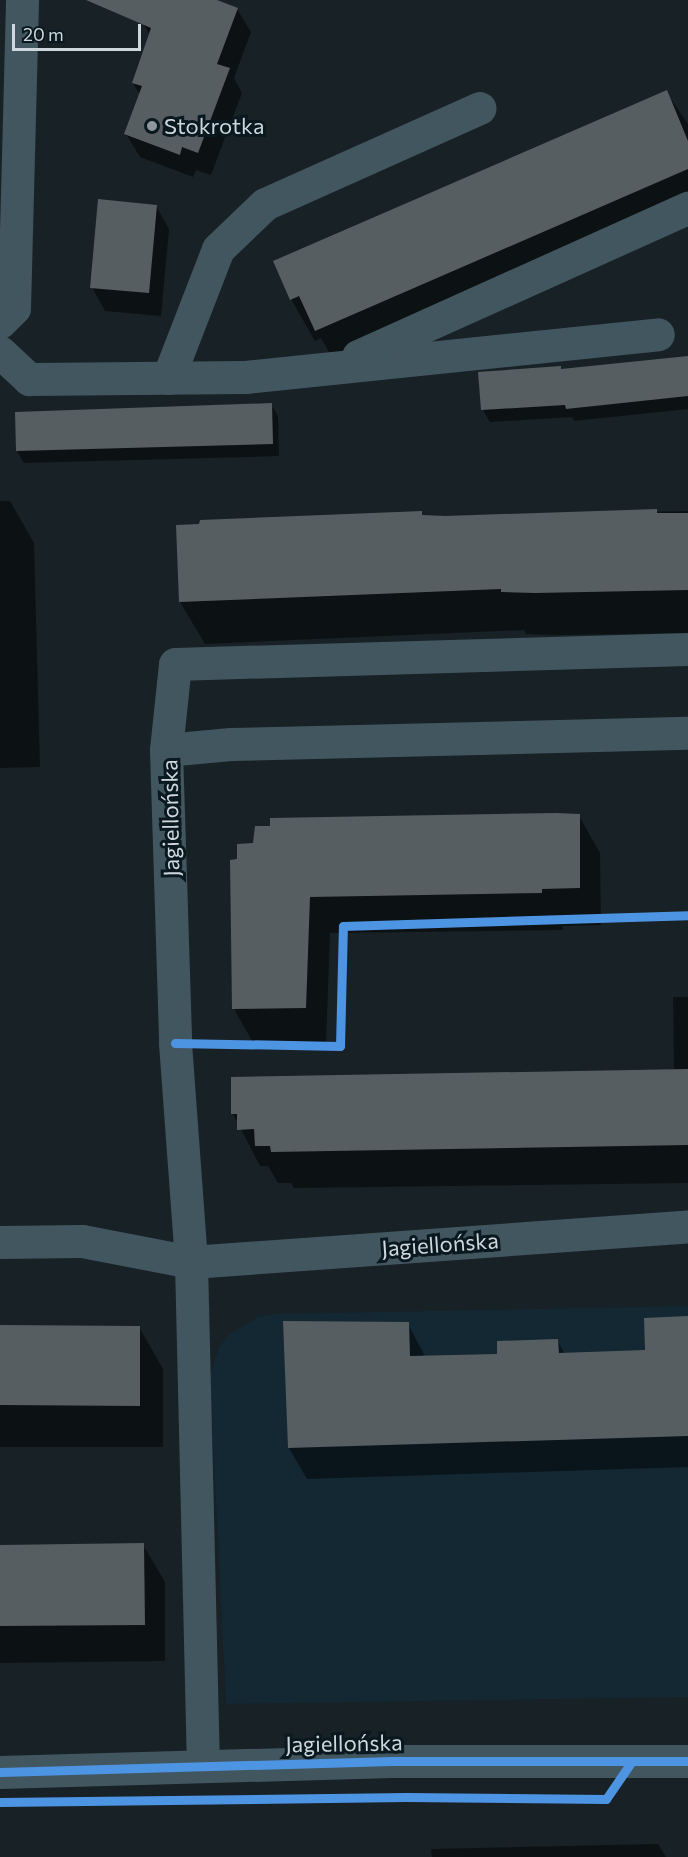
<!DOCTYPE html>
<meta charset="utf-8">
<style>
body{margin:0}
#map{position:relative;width:688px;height:1857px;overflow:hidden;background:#182125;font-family:Commissioner,sans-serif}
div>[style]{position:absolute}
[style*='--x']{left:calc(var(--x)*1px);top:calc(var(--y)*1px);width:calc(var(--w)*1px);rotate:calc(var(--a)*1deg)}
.built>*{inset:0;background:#132833}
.shadow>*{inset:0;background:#0007}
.building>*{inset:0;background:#575e62}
.minor>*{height:33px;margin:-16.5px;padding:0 16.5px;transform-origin:16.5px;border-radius:16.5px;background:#42565f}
.cycleway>*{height:9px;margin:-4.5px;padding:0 4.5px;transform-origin:4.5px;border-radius:4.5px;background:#4d94e3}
.dots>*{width:16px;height:16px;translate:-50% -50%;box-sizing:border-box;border:3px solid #0a1920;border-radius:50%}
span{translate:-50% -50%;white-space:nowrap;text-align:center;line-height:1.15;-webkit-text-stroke:6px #0a1920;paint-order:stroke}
.poi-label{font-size:22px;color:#ced7dd}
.left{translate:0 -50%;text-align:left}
.street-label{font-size:22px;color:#ced7dd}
.scale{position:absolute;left:12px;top:24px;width:129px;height:27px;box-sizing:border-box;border:3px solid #ced7dd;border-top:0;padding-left:8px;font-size:18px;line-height:21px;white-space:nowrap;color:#ced7dd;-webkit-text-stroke:4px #0a1920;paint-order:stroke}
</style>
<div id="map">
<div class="built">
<div style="clip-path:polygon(688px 1306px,688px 1697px,226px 1704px,210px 1375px,220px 1345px,230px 1334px,258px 1317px,274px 1314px)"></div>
</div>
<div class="shadow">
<div style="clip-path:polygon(152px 0,213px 0,237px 9px,251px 32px,234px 78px,242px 93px,211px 175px,196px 170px,193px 177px,140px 157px,126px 134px,140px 95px,133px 83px,150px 35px,143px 24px)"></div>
<div style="clip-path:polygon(666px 92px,688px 124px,688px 221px,340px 372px,321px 338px,315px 341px,291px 299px)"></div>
<div style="clip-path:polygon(156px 206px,169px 229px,161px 316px,105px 311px,92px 287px)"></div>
<div style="clip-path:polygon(688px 357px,688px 409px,574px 421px,572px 417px,490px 422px,483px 410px,480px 373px,560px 368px,562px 371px)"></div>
<div style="clip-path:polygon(271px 404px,278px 416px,279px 456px,24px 463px,17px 451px)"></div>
<div style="clip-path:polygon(0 501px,10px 501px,34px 543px,40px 767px,0 768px)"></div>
<div style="clip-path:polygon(688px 511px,688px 633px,560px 635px,526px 634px,524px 630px,205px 644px,180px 602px,421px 513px,423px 517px,445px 517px)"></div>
<div style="clip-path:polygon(579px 816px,600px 853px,601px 925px,562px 926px,563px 930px,330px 933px,326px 1045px,255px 1046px,234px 1009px,239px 861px,272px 827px,272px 820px)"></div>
<div style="clip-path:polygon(673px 997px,688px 997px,688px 1183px,294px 1188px,291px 1183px,278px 1183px,268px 1166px,260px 1166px,233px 1114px,674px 1071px)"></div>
<div style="clip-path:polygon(688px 1318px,688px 1467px,307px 1479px,289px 1448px,408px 1324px,426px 1358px,499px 1356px,557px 1340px,565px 1354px,647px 1352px)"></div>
<div style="clip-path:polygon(0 1326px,139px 1327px,163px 1369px,163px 1447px,0 1447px)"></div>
<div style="clip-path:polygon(143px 1545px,165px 1582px,165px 1661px,0 1663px,0 1546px)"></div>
<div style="clip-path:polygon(658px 1844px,666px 1857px,432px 1857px,431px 1849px)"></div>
</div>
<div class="building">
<div style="clip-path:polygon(86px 0,217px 0,238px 8px,217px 64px,230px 68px,198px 153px,182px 147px,180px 155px,124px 134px,142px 86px,132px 83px,151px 28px)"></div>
<div style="clip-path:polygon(667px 90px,688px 141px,688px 169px,315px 331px,299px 296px,290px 300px,273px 261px)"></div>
<div style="clip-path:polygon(98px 199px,157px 205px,149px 293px,90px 288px)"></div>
<div style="clip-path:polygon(688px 356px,688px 396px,566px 409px,565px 405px,481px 410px,478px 372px,561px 366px,561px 369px)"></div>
<div style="clip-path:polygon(272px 403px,273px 444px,16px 451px,15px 412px)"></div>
<div style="clip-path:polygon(657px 509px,657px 513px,688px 513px,688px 590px,535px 593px,501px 592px,501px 589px,179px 602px,176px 525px,199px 524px,200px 520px,422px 511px,422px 515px,445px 516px)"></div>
<div style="clip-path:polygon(556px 813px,580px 814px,580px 888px,542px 889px,542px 893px,310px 897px,306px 1008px,232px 1009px,230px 860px,237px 859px,237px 844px,253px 843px,255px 826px,270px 826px,270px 818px)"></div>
<div style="clip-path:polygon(688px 1069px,688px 1145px,271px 1152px,270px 1146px,255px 1146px,254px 1129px,237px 1130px,237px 1114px,231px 1114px,231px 1077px)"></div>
<div style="clip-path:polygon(688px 1316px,688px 1436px,288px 1448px,283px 1321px,409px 1322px,410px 1356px,497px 1354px,497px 1341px,558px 1339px,559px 1353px,645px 1350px,644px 1318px)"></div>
<div style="clip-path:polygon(0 1325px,140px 1326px,140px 1406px,0 1405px)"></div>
<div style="clip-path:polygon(144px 1543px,145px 1625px,0 1626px,0 1545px)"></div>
</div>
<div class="minor">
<div style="--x:0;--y:322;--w:20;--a:-45"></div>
<div style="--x:14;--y:308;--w:308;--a:-88.5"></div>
<div style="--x:0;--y:352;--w:40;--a:43"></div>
<div style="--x:29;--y:379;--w:216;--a:-0.5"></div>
<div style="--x:245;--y:377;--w:415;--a:-5.9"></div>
<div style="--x:358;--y:356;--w:362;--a:-24.2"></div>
<div style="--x:168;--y:378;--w:138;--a:-68.8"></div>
<div style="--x:218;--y:249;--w:65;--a:-43.8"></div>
<div style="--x:265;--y:204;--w:235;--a:-24.1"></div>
<div style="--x:688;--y:649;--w:513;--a:178.33"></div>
<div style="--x:175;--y:664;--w:86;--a:96"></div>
<div style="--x:166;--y:750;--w:293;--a:88.2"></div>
<div style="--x:175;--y:1043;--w:220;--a:85.8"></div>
<div style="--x:191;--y:1262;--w:498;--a:-4.1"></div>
<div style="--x:166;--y:750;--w:65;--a:-5.3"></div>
<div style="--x:231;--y:744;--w:457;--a:-1.4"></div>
<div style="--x:0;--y:1242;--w:82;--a:-0.7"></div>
<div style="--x:82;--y:1241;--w:111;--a:10.9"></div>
<div style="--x:191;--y:1262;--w:504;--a:88.64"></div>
<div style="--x:0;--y:1772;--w:392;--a:-1.6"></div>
<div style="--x:392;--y:1761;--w:296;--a:0"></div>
</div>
<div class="cycleway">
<div style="--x:175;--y:1043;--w:165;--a:1"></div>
<div style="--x:340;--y:1046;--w:120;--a:-88.6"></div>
<div style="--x:343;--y:926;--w:345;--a:-1.8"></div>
<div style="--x:0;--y:1772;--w:392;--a:-1.6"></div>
<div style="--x:392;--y:1761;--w:296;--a:0"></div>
<div style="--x:0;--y:1802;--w:406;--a:-0.7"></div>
<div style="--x:406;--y:1797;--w:200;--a:0.6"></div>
<div style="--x:606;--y:1799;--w:46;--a:-55.6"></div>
</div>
<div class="dots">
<div style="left:152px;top:126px;background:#8e979d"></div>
</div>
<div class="poi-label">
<span class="left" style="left:164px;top:126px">Stokrotka</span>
</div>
<div class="street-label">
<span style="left:170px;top:818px;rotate:-91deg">Jagiellońska</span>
<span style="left:440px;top:1244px;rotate:-4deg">Jagiellońska</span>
<span style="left:344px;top:1743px;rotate:-1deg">Jagiellońska</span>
</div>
<div class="scale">20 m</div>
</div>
